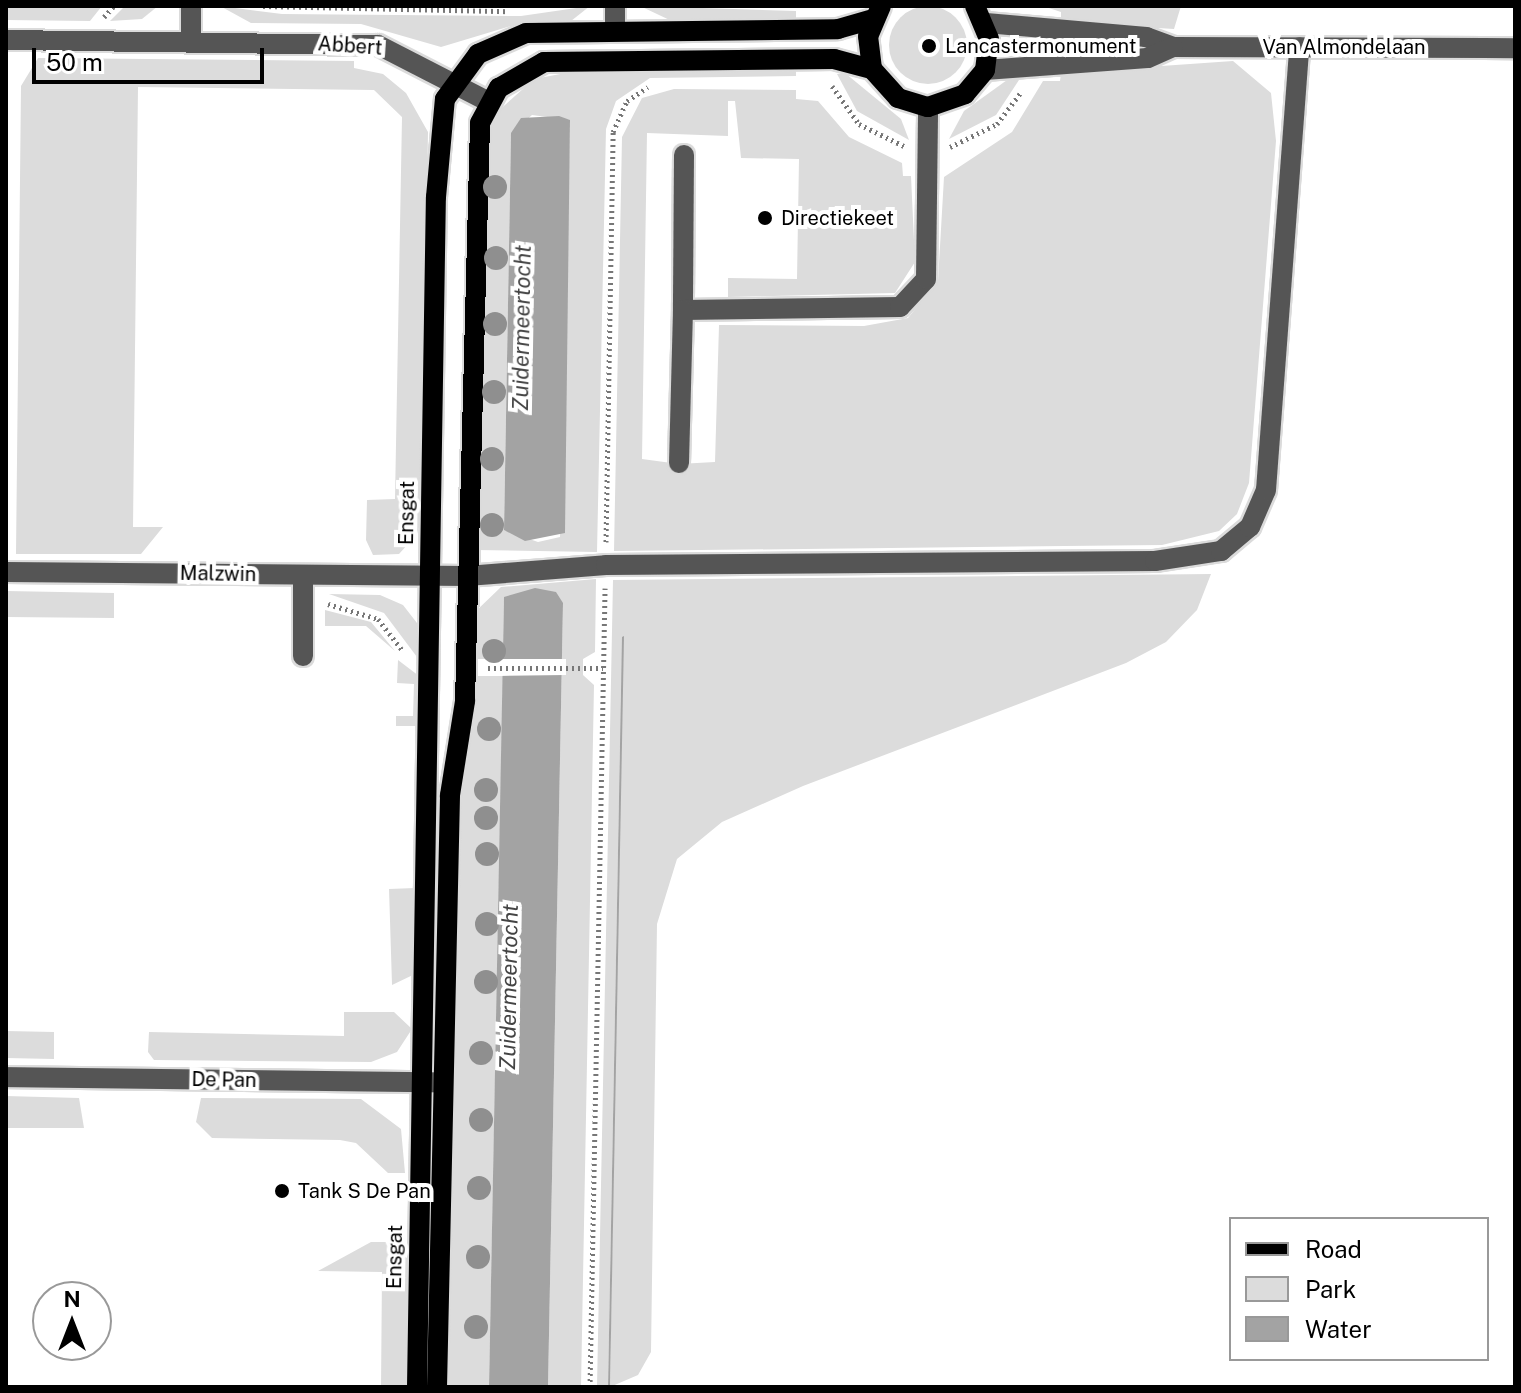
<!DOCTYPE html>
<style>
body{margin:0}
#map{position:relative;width:1521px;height:1393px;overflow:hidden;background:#fff;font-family:"Public Sans",sans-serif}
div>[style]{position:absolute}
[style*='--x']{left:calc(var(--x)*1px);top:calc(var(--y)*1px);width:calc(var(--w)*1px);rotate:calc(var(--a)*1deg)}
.green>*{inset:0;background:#dcdcdc}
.round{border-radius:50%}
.water>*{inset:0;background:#a3a3a3}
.pier>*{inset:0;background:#fff}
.path>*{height:5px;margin-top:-2.5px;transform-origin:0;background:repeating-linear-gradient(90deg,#777 0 2px,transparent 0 6px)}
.roads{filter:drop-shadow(2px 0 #dbdbdb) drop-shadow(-2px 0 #dbdbdb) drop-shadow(0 2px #dbdbdb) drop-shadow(0 -2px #dbdbdb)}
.minor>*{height:20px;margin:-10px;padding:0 10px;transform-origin:10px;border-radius:10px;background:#555}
.major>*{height:20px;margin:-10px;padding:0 10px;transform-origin:10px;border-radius:10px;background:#000}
.trees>*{width:24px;height:24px;margin:-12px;border-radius:50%;background:#8f8f8f}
.dots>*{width:22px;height:22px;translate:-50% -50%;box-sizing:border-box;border:4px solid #fff;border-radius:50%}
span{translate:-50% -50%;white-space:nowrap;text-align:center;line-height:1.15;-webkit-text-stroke:8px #fff;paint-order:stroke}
.street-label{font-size:20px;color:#000}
.poi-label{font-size:20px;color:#000}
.left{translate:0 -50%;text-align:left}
.water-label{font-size:22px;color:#444;font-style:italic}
.frame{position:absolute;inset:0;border:8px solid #000;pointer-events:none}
.legend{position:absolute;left:1229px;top:1217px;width:260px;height:144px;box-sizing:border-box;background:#fff;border:2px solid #999;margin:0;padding:10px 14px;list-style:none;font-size:24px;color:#000}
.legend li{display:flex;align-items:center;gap:16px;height:40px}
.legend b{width:40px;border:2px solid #999}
.north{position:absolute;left:32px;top:1281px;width:80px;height:80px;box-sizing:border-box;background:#fff;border:2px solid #999;border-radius:50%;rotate:0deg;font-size:22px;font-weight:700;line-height:32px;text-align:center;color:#000}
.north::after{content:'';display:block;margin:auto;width:28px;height:36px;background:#000;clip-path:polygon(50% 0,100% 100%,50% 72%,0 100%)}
.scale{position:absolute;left:32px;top:48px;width:232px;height:36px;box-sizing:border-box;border:4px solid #000;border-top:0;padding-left:10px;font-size:24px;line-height:28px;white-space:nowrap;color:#000;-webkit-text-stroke:6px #fff;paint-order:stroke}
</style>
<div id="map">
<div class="green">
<div class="round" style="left:889px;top:6px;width:78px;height:78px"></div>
<div style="clip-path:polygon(6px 6px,102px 6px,90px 21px,6px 20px)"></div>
<div style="clip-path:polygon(125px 6px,158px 6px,142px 19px,110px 21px)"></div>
<div style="clip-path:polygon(220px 6px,282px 14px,521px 16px,590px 6px,571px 21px,511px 26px,441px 47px,361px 24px,251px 23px)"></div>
<div style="clip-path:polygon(640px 6px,796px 11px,796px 18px,676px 23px)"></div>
<div style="clip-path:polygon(1043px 6px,1181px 6px,1174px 29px,1061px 22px,1061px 12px)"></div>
<div style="clip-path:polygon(38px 58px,354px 61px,354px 68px,383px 74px,406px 93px,428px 132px,422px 514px,417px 534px,399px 554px,373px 555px,366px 540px,367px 500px,395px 499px,402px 117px,374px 90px,138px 87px,133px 527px,163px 527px,141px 554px,16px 554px,21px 86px)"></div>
<div style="clip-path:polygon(1233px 61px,1271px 93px,1276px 141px,1249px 483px,1237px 514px,1219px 531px,1162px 545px,614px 551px,622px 137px,642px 98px,674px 89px,796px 90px,796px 99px,818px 101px,849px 137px,902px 163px,903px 176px,911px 176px,915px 262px,895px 293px,728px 297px,728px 278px,797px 279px,799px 159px,741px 158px,735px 101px,728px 101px,728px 136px,647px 133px,642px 459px,679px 464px,715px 462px,719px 325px,864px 326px,908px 318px,938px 281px,944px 177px,1012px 132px,1043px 81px,1060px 81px,1061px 73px)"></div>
<div style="clip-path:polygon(evenodd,592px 68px,796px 70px,796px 76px,650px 78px,616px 101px,606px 129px,597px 552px,476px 550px,486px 138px,496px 113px,534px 79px,592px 68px,532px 115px,570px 120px,560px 537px,538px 542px,504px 530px,511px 134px,532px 115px)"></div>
<div style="clip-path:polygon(845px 73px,901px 119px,909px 140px,857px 111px,837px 74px)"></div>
<div style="clip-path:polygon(1014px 75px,1021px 77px,996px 115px,949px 139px,964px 111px)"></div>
<div style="clip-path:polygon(1211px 574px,1197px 610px,1166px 642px,1126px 663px,803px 786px,722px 822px,677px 859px,657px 924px,651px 1352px,638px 1375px,610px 1387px,622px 637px,608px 1387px,597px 1387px,613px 580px)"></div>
<div style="clip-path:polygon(596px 579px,595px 652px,583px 659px,583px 675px,594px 685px,581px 1387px,548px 1387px,563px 603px,504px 597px,503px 659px,473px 659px,476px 611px,501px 587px)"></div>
<div style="clip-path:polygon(6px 591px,114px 593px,114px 618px,6px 617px)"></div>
<div style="clip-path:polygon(329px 594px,380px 595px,403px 605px,417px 623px,420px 661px,384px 613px)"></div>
<div style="clip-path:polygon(325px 610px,371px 622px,395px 651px,366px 626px,325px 626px)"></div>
<div style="clip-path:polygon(398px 660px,419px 676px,419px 726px,396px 726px,396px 716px,413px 716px,414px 684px,397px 683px)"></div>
<div style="clip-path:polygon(472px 676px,503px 676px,489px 1387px,446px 1387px,456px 813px)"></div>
<div style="clip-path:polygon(415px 888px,415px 974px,392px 985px,389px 889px)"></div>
<div style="clip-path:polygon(344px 1012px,394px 1012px,412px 1029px,397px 1052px,371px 1062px,154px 1060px,148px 1052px,149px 1032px,344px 1036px)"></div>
<div style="clip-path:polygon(6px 1031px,54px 1032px,54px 1059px,6px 1058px)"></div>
<div style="clip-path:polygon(6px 1096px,79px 1098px,84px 1128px,6px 1128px)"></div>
<div style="clip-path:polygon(201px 1098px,361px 1099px,401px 1129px,405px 1173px,388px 1173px,356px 1143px,340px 1140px,212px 1138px,196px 1122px)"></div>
<div style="clip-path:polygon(371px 1242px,390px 1242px,408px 1259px,407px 1387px,381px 1387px,382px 1272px,318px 1271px)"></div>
</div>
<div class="water">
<div style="clip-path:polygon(559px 116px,570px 120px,565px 533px,525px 541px,504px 530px,511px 133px,521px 118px)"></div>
<div style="clip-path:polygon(535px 588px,556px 592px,563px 603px,548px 1387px,489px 1387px,504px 597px)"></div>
<div style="clip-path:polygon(624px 636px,610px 1387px,608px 1387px,622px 637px)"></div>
</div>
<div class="pier">
<div style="clip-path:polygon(499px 659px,566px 659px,566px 675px,499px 676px)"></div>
</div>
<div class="path">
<div style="--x:263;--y:6;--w:246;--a:1.2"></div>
<div style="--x:104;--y:17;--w:15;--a:-48"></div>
<div style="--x:832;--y:86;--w:47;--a:54.6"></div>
<div style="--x:859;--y:124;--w:50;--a:26.1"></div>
<div style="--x:950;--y:147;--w:52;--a:-26.1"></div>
<div style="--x:997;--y:124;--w:40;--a:-53"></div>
<div style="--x:606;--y:542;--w:410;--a:-89"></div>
<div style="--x:613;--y:132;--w:34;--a:-66"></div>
<div style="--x:627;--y:101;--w:25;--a:-34"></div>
<div style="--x:328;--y:604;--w:52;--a:16.7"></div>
<div style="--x:378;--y:619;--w:39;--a:52"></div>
<div style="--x:488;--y:668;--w:115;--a:0"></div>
<div style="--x:590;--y:1387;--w:799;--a:-88.92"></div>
</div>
<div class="roads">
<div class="minor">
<div style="--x:191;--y:6;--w:36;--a:90"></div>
<div style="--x:986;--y:23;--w:161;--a:5"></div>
<div style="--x:1146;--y:37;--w:29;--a:20"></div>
<div style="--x:1173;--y:47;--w:342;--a:0.2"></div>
<div style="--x:615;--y:31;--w:25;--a:-90"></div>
<div style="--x:6;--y:40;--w:372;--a:0.8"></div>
<div style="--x:378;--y:45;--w:125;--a:27.2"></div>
<div style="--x:985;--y:70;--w:163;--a:-4.2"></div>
<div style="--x:1148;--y:58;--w:27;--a:-24"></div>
<div style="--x:684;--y:155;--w:155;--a:90.4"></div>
<div style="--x:683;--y:310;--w:217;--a:-0.8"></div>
<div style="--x:900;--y:307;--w:38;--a:-47"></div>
<div style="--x:926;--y:279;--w:172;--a:-89.3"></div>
<div style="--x:679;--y:463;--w:153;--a:-88.5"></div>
<div style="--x:6;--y:572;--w:461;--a:0.5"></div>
<div style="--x:467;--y:576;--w:139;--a:-4.5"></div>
<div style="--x:606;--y:565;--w:549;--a:-0.42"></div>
<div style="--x:1155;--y:561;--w:67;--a:-8.6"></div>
<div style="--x:1221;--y:551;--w:38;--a:-40"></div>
<div style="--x:1250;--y:527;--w:40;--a:-66.6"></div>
<div style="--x:1266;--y:490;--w:444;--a:-85.7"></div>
<div style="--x:303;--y:656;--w:81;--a:-90"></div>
<div style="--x:6;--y:1077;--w:432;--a:0.7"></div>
</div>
<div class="major">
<div style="--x:881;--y:6;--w:33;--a:113"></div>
<div style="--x:868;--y:36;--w:33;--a:83"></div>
<div style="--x:872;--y:69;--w:39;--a:48"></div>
<div style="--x:898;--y:98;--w:31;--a:17"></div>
<div style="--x:928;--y:107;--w:39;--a:-19"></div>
<div style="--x:965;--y:94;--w:31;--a:-50"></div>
<div style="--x:985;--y:70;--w:31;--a:-83"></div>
<div style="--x:989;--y:39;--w:36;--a:-113"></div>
<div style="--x:417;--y:1387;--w:1190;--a:-89.09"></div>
<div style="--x:436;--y:197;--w:98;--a:-84.8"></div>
<div style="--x:445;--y:99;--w:56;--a:-53.7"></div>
<div style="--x:478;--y:54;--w:52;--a:-23.6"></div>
<div style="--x:526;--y:33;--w:312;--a:-0.7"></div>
<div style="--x:838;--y:29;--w:36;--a:-16"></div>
<div style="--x:437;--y:1387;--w:592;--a:-88.74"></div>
<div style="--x:450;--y:795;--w:95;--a:-80.9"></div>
<div style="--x:465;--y:701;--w:578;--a:-88.51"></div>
<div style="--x:480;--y:123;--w:40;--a:-62"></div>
<div style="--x:499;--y:88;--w:52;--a:-30"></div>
<div style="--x:544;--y:62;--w:290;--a:-0.6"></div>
<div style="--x:834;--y:59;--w:39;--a:15"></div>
</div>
</div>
<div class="trees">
<div style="left:495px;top:187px"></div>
<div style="left:496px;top:258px"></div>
<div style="left:495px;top:324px"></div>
<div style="left:494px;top:392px"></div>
<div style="left:492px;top:459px"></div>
<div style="left:492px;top:525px"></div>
<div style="left:494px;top:651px"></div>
<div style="left:489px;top:729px"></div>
<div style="left:486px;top:790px"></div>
<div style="left:486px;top:818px"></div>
<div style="left:487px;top:854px"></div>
<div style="left:487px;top:924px"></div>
<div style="left:486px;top:982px"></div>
<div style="left:481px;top:1053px"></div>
<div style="left:481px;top:1120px"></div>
<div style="left:479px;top:1188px"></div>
<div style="left:478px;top:1257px"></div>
<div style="left:476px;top:1327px"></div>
</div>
<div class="dots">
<div style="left:929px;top:46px;background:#000"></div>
<div style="left:765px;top:218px;background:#000"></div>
<div style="left:282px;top:1191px;background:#000"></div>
</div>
<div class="street-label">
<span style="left:350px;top:46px;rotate:4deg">Abbert</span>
<span style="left:1344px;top:47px">Van Almondelaan</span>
<span style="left:407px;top:513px;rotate:-89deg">Ensgat</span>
<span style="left:218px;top:574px;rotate:1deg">Malzwin</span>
<span style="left:224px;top:1080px;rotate:1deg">De Pan</span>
<span style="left:395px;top:1257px;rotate:-89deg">Ensgat</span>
</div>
<div class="poi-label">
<span class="left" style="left:945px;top:46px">Lancastermonument</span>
<span class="left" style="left:781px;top:218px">Directiekeet</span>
<span class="left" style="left:298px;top:1191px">Tank S De Pan</span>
</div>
<div class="water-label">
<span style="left:522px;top:328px;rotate:-89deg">Zuidermeertocht</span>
<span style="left:509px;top:987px;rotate:-89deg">Zuidermeertocht</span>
</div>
<div class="frame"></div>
<ul class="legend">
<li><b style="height:10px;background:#000"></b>Road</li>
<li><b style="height:22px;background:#dcdcdc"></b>Park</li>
<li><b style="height:22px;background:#a3a3a3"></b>Water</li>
</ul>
<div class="north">N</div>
<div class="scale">50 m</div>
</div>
